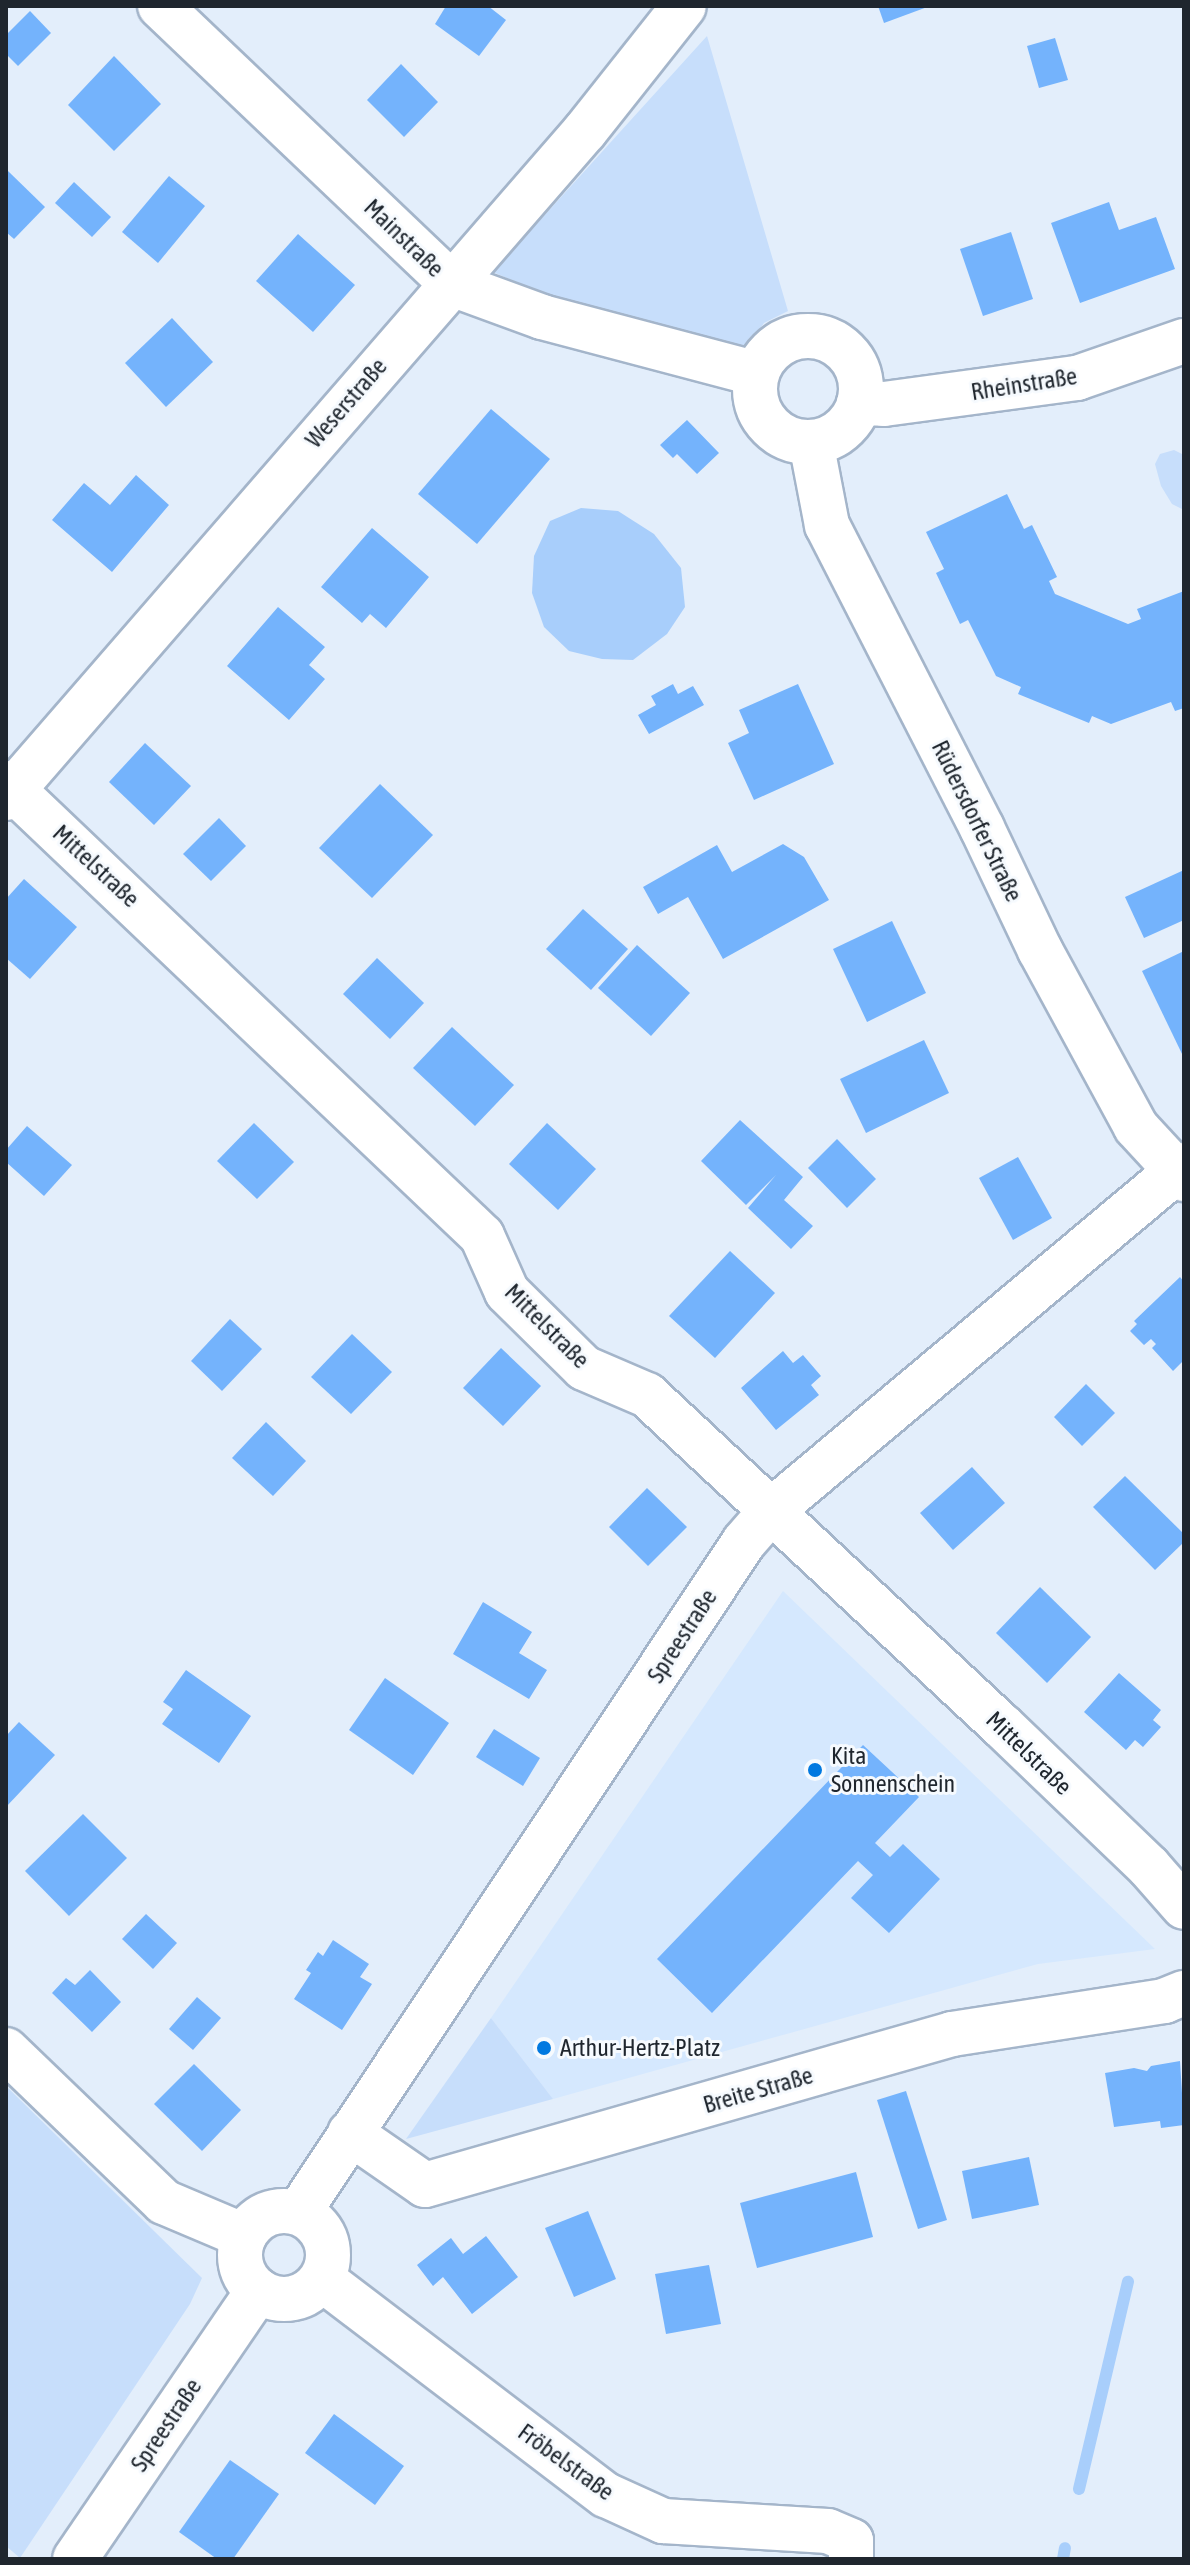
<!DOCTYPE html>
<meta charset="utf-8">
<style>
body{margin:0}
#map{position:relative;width:1190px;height:2565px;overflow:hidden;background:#e3eefb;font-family:"Asap Condensed",sans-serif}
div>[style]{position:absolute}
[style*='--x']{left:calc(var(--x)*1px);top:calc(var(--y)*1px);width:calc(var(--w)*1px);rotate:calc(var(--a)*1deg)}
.built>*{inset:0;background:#d5e8fe}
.green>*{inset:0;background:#c7defb}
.water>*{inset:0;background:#a8cefb}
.stream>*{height:12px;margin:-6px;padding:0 6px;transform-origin:6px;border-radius:6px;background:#a8cefb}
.building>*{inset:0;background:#74b3fc}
.roads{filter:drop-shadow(2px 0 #a4b5ca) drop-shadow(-2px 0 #a4b5ca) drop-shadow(0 2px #a4b5ca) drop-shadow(0 -2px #a4b5ca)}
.street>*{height:44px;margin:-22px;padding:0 22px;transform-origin:22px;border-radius:22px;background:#fff}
.street>.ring{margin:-22px;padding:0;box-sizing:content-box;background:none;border:44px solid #fff;border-radius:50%}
.dots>*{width:22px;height:22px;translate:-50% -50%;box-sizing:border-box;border:4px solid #f6fafe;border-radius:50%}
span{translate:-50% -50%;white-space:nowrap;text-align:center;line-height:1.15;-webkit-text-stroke:6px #f6fafe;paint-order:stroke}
.street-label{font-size:24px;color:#1f262e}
.poi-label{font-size:24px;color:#1f262e}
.left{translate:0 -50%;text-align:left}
.frame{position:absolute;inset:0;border:8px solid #1f262e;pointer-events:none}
</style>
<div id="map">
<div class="built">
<div style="clip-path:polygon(783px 1591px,1155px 1949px,1038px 1964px,553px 2099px,491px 2018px)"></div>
</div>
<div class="green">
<div style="clip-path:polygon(707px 36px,788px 311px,764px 323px,747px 347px,691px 340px,561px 302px,493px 272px)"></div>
<div style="clip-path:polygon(1174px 450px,1184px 455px,1184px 510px,1172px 504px,1161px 486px,1155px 464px,1160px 454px)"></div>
<div style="clip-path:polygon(491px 2018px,553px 2099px,406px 2139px)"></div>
<div style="clip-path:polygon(7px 2087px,202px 2278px,190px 2304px,20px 2558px,6px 2546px)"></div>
</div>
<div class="water">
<div style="clip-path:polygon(581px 508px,618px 511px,654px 534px,681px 568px,685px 607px,667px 634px,633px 660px,602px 659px,569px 651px,544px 627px,532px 593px,534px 556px,550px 521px)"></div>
</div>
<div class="stream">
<div style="--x:1079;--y:2489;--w:213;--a:-76.7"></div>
<div style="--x:1063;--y:2559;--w:11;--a:-80"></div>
</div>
<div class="building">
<div style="clip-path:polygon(446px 6px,488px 6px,506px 20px,479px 56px,435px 24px)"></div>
<div style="clip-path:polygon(878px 6px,930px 6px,884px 23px)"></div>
<div style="clip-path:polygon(30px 11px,51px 33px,18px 66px,6px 54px,6px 35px)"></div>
<div style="clip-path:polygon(1055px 38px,1068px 80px,1039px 88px,1027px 46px)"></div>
<div style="clip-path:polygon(114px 56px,161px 104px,114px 151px,68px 105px)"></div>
<div style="clip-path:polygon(401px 64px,438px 102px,404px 137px,367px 100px)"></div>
<div style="clip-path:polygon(8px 171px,45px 207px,14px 239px,6px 232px)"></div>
<div style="clip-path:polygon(169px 176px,205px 206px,158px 263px,122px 232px)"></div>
<div style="clip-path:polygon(74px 182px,111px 217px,92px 237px,55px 203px)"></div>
<div style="clip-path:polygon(1109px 202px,1119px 230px,1156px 217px,1175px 269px,1080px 303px,1051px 223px)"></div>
<div style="clip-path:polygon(1011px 232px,1033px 299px,983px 316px,960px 249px)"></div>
<div style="clip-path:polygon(298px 234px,355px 285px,313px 332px,256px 281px)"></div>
<div style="clip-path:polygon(172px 318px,213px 362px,166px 407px,125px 363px)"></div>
<div style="clip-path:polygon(491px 409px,550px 459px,477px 544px,418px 494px)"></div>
<div style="clip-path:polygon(687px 420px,719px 453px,697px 474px,677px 454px,673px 458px,660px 445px)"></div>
<div style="clip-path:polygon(136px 475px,169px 505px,112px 572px,52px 520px,84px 483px,110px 505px)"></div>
<div style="clip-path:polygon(1007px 494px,1024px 529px,1032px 525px,1057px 577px,1049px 581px,1055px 594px,1128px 624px,1141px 619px,1137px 609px,1184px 591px,1184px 708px,1175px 711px,1171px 702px,1111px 724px,1092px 716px,1089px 723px,1018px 694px,1021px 687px,996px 676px,968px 620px,960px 624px,936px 573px,944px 569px,926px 532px)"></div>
<div style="clip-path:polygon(372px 528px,429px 577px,386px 628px,370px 614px,362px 623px,321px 587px)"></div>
<div style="clip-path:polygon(278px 607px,325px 647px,309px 665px,325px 679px,289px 720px,227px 666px)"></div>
<div style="clip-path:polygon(673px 684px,678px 694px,693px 686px,704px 705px,649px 734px,638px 715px,656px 705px,651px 696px)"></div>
<div style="clip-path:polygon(798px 684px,834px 764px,754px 800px,728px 743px,749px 733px,739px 710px)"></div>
<div style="clip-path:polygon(145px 743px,191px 786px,154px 825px,109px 782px)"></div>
<div style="clip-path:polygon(380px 784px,433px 835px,372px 898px,319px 848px)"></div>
<div style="clip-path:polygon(219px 818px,246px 846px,211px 881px,183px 854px)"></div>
<div style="clip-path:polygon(783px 844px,804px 857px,829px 900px,723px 959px,688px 897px,658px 914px,643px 887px,717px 845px,732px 872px)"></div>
<div style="clip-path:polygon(1184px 870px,1184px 920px,1144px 938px,1125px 897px)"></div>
<div style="clip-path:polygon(24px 879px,77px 927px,30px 979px,6px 958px,6px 899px)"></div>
<div style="clip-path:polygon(583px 909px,628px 949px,591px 990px,546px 949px)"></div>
<div style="clip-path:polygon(892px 921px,926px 993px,867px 1022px,833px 949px)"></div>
<div style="clip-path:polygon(637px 945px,690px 993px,651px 1036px,598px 988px)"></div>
<div style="clip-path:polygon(1184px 951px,1184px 1058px,1142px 971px)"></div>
<div style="clip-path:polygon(377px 958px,424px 1003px,390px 1039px,343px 994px)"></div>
<div style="clip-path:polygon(452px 1027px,514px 1085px,475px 1126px,413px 1068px)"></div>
<div style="clip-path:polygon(924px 1040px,949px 1093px,866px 1133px,840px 1079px)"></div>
<div style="clip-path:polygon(740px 1120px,803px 1177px,784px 1200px,813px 1226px,791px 1249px,748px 1208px,776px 1175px,746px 1205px,701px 1161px)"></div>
<div style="clip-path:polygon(254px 1123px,294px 1162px,257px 1199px,217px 1161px)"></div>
<div style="clip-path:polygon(547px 1123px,596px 1169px,558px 1210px,509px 1164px)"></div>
<div style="clip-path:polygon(27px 1126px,72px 1165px,44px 1196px,6px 1162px,6px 1150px)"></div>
<div style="clip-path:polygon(837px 1139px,876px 1179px,847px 1208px,808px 1168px)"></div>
<div style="clip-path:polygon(1018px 1157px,1052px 1218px,1013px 1240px,979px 1178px)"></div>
<div style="clip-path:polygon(730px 1251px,775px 1293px,715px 1358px,669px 1316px)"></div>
<div style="clip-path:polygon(1180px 1277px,1184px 1282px,1184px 1360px,1173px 1371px,1152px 1348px,1156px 1344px,1151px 1339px,1144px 1345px,1130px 1331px,1137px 1324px,1134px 1321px)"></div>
<div style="clip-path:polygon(230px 1319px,262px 1349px,222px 1391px,191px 1361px)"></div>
<div style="clip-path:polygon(352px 1334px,392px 1372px,351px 1414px,311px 1377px)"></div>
<div style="clip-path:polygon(501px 1348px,541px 1386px,503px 1426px,463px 1388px)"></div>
<div style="clip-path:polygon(783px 1351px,793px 1363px,803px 1355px,821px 1376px,811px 1385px,819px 1395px,776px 1430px,741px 1388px)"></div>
<div style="clip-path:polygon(1086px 1384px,1115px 1413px,1082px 1446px,1054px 1417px)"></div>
<div style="clip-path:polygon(266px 1422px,306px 1461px,273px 1496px,232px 1458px)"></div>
<div style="clip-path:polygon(972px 1467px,1005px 1503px,953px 1550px,920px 1513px)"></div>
<div style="clip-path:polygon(1125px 1476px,1184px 1534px,1184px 1542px,1155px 1570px,1093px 1507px)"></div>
<div style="clip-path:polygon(647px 1488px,687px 1527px,648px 1566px,609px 1527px)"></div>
<div style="clip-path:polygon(1040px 1587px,1091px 1637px,1047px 1683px,996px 1633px)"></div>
<div style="clip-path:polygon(483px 1602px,532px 1632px,519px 1653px,547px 1670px,529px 1699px,453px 1654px)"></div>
<div style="clip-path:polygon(186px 1670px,251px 1716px,219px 1763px,162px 1724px,173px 1709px,163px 1702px)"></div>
<div style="clip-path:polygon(1119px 1673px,1161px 1710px,1153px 1720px,1161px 1727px,1143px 1747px,1135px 1740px,1126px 1750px,1084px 1712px)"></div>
<div style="clip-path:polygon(385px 1678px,449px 1723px,413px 1775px,349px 1730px)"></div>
<div style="clip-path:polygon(19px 1722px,55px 1755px,6px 1807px,6px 1736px)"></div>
<div style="clip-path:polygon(494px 1729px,540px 1758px,523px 1786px,476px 1757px)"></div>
<div style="clip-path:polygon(863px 1745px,919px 1797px,875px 1843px,890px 1857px,903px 1844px,940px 1879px,889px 1933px,851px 1898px,873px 1875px,858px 1861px,712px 2013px,657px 1959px)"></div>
<div style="clip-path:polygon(83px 1814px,127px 1858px,69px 1916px,25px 1871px)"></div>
<div style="clip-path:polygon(146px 1914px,177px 1943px,153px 1969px,122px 1939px)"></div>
<div style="clip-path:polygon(333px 1940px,369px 1964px,360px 1977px,372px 1984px,342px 2030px,294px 1999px,311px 1973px,306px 1970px,318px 1952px,323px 1956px)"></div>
<div style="clip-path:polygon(90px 1970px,121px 2002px,92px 2032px,52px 1993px,66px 1978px,75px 1985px)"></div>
<div style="clip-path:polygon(197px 1997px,221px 2018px,193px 2050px,169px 2029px)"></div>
<div style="clip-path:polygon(1180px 2061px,1184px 2125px,1161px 2128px,1160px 2121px,1114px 2127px,1105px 2073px,1134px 2068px,1147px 2071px,1151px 2066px)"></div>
<div style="clip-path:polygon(194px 2064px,241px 2110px,202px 2151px,154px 2104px)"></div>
<div style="clip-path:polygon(906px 2091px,947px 2220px,918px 2229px,877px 2100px)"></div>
<div style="clip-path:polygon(1029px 2157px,1039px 2205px,972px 2219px,962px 2171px)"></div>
<div style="clip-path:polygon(856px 2172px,873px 2237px,757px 2268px,740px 2203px)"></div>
<div style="clip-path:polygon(588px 2211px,616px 2279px,574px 2297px,545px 2228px)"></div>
<div style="clip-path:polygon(486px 2236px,518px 2277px,472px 2314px,443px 2277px,433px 2286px,417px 2265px,451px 2238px,463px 2254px)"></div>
<div style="clip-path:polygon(709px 2265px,721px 2324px,666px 2334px,655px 2274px)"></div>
<div style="clip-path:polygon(334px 2414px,404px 2466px,375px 2505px,305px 2453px)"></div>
<div style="clip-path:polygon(230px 2460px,279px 2494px,233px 2559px,217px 2559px,179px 2532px)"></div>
</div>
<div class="roads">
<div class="street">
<div style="--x:160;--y:6;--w:403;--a:43.6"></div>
<div style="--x:452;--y:284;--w:96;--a:20.1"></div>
<div style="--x:542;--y:317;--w:222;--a:14.8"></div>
<div class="ring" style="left:755px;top:336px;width:62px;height:62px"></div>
<div style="--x:859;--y:403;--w:25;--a:2"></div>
<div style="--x:884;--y:404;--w:195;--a:-7.7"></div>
<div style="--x:1077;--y:378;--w:113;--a:-19.1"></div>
<div style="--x:811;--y:442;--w:85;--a:79.1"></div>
<div style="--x:827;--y:525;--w:340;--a:62.9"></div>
<div style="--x:982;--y:828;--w:135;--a:64.6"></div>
<div style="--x:1040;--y:950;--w:201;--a:61.5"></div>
<div style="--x:1136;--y:1127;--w:71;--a:47.3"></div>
<div style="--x:6;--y:783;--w:657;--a:43.58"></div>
<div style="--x:482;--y:1236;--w:61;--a:65.9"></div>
<div style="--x:507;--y:1292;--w:108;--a:44.6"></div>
<div style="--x:584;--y:1368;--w:69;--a:23.2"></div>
<div style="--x:647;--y:1395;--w:484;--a:43"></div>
<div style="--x:1001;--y:1725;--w:205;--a:43.8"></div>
<div style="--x:1149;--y:1867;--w:53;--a:48.8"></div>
<div style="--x:6;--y:798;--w:883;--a:-49.04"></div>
<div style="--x:585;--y:131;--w:159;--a:-51.6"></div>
<div style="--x:6;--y:2050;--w:219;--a:43.9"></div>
<div style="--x:164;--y:2202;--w:87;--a:23"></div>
<div style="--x:350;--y:2133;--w:91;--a:34.7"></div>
<div style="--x:425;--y:2185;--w:548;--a:-15.99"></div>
<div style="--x:952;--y:2034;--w:215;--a:-8.8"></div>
<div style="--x:1164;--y:2001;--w:22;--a:-22"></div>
<div class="ring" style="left:240px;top:2211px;width:44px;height:44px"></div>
<div style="--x:299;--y:2212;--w:804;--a:-56.41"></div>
<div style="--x:744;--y:1542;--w:41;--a:-48.9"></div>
<div style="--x:771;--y:1511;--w:539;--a:-39.96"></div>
<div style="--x:322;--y:2279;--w:357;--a:37.3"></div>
<div style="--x:606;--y:2495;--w:63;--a:24.5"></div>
<div style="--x:663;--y:2521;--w:165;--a:3.5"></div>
<div style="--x:828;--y:2531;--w:25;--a:23"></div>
<div style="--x:851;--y:2541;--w:18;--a:90"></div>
<div style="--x:75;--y:2559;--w:325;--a:-55.7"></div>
</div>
</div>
<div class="dots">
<div style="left:815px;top:1770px;background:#0179e0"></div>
<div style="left:544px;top:2048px;background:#0179e0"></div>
</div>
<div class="street-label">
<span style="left:404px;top:238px;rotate:44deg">Mainstraße</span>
<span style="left:1024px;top:384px;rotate:-9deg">Rheinstraße</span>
<span style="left:346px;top:403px;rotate:-49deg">Weserstraße</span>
<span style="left:977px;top:821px;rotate:64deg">Rüdersdorfer Straße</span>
<span style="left:96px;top:866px;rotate:43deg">Mittelstraße</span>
<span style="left:547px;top:1326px;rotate:45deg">Mittelstraße</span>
<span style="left:682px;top:1636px;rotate:-57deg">Spreestraße</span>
<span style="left:1029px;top:1753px;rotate:44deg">Mittelstraße</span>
<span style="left:758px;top:2090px;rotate:-16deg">Breite Straße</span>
<span style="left:166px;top:2425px;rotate:-56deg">Spreestraße</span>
<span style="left:566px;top:2462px;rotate:36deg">Fröbelstraße</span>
</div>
<div class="poi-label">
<span class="left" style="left:831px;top:1770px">Kita<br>Sonnenschein</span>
<span class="left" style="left:560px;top:2048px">Arthur-Hertz-Platz</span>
</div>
<div class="frame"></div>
</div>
